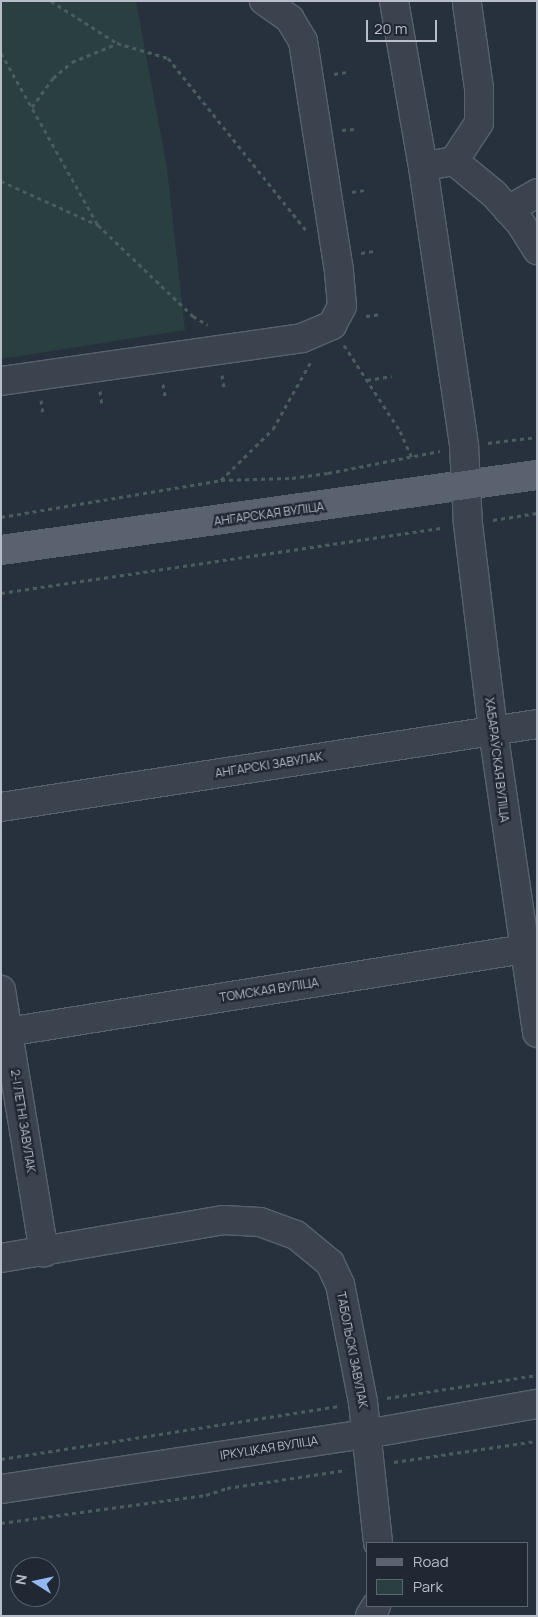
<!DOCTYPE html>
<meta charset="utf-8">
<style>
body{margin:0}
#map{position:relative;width:538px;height:1617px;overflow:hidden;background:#27313e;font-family:Manrope,sans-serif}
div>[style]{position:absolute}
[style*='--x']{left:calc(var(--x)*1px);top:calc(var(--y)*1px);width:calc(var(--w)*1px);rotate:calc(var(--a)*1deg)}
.green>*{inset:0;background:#2a3f40}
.path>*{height:3px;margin-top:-1.5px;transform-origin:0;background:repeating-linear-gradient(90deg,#495c5e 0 4px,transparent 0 8px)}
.roads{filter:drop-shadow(1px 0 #59616c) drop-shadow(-1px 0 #59616c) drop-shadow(0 1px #59616c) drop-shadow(0 -1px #59616c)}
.minor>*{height:28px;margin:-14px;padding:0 14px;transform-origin:14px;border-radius:14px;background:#3b434e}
.major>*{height:28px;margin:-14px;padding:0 14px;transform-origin:14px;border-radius:14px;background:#59626e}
span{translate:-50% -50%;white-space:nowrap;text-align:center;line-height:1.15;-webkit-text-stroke:4.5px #202833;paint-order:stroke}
.street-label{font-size:12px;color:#b7bec9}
.frame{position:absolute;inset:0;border:2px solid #b7bec9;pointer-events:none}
.legend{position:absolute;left:366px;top:1542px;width:162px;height:65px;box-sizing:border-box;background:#202833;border:1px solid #5c646f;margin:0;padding:6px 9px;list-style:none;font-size:15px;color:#b7bec9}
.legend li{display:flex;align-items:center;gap:10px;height:25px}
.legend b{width:25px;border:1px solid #5c646f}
.north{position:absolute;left:10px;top:1557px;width:50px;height:50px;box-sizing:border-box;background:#202833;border:1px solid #5c646f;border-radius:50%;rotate:280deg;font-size:14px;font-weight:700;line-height:20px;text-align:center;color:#b7bec9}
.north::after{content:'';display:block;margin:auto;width:18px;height:22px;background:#95b8f1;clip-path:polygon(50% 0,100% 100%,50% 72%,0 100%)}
.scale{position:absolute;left:366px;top:20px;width:71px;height:22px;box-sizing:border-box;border:2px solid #b7bec9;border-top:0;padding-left:6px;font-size:15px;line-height:18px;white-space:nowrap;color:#b7bec9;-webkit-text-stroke:4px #202833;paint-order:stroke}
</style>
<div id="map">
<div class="green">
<div style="clip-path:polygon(1px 1px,136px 1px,167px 168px,185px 330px,1px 359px)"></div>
</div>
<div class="path">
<div style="--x:51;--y:1;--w:78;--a:32.5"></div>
<div style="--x:117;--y:43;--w:53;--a:16.4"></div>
<div style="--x:168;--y:58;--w:221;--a:51.3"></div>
<div style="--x:1;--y:53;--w:197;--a:60.6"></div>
<div style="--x:334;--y:74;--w:12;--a:-9"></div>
<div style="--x:32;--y:107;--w:36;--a:-54"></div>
<div style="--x:53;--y:78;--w:25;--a:-40"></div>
<div style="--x:72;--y:62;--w:48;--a:-22.2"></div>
<div style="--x:342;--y:130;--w:12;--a:-5"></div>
<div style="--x:1;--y:181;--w:107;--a:24.4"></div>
<div style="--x:98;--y:225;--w:132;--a:43.8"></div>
<div style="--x:193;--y:316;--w:17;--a:31"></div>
<div style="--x:352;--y:192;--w:12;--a:-9"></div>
<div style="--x:361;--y:253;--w:12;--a:-9"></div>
<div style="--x:366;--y:316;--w:16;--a:-7"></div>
<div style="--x:344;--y:345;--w:103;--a:56.9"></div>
<div style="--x:400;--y:431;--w:30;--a:66"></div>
<div style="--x:222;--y:375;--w:12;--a:81"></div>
<div style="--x:367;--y:380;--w:25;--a:-9"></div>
<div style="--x:163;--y:384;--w:12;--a:81"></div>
<div style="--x:100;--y:391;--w:14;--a:82"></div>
<div style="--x:41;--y:400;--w:14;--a:82"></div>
<div style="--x:488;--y:443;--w:49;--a:-7"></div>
<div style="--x:221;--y:480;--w:73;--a:-44.4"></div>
<div style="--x:273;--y:429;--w:76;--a:-60.7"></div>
<div style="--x:1;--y:517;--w:223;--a:-9.5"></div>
<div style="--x:221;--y:480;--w:71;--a:-1.6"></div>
<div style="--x:292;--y:478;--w:36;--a:-8"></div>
<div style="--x:328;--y:473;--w:114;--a:-11.1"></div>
<div style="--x:493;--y:520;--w:45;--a:-9"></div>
<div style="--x:1;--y:593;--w:446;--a:-8.4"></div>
<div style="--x:387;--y:1398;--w:152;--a:-8.7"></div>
<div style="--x:1;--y:1459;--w:342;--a:-8.9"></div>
<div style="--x:394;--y:1462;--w:145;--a:-8.4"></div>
<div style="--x:1;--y:1523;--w:207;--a:-7.8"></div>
<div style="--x:206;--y:1495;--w:22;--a:-18"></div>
<div style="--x:227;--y:1488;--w:120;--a:-8.6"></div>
</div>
<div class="roads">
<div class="minor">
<div style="--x:394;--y:1;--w:169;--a:80.1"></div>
<div style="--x:423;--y:167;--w:282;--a:81.6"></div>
<div style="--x:464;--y:446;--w:78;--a:87.1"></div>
<div style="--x:468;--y:524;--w:208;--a:83.1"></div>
<div style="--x:493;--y:730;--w:306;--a:81.7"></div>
<div style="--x:454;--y:161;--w:45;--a:-56.7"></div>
<div style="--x:479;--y:123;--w:35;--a:-90"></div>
<div style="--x:479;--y:88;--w:85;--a:-98.1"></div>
<div style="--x:437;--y:164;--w:17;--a:-10"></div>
<div style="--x:454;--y:161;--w:52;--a:39.5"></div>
<div style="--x:494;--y:194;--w:40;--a:48"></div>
<div style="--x:521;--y:224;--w:31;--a:58"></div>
<div style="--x:508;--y:210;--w:34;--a:-30"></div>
<div style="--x:1;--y:381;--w:304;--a:-8.1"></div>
<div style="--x:302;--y:338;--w:33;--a:-23"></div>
<div style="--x:332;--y:325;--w:21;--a:-62"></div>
<div style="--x:342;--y:306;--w:35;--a:-95"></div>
<div style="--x:339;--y:271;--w:233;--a:-98.9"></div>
<div style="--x:303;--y:41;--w:26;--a:-121"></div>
<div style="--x:290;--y:19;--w:32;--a:-145"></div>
<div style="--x:1;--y:807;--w:542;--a:-8.8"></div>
<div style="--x:1;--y:990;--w:266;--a:80.7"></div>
<div style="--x:1;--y:1033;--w:543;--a:-9.12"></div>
<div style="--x:1;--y:1258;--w:225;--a:-9.7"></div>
<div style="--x:223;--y:1220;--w:37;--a:3"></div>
<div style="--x:260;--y:1222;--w:38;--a:20"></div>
<div style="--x:296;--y:1235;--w:44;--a:39.5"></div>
<div style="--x:330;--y:1263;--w:23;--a:65"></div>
<div style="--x:340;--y:1284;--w:120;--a:79"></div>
<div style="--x:363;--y:1402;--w:142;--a:83.9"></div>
<div style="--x:1;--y:1489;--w:369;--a:-8.6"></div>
<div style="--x:366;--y:1434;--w:174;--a:-10"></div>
<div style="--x:370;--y:1616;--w:12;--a:-59"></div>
</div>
<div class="major">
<div style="--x:1;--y:550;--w:541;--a:-7.97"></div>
</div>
</div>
<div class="street-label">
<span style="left:269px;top:514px;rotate:-8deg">АНГАРСКАЯ ВУЛІЦА</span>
<span style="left:497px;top:760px;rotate:83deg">ХАБАРАЎСКАЯ ВУЛІЦА</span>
<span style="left:269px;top:765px;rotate:-9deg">АНГАРСКІ ЗАВУЛАК</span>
<span style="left:269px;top:990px;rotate:-9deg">ТОМСКАЯ ВУЛІЦА</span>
<span style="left:23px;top:1121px;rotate:81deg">2-І ЛЕТНІ ЗАВУЛАК</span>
<span style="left:352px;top:1350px;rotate:79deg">ТАБОЛЬСКІ ЗАВУЛАК</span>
<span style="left:269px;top:1448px;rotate:-9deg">ІРКУЦКАЯ ВУЛІЦА</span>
</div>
<div class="frame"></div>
<ul class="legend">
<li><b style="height:6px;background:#59626e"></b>Road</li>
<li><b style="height:14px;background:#2a3f40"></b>Park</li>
</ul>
<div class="north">N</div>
<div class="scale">20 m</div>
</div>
